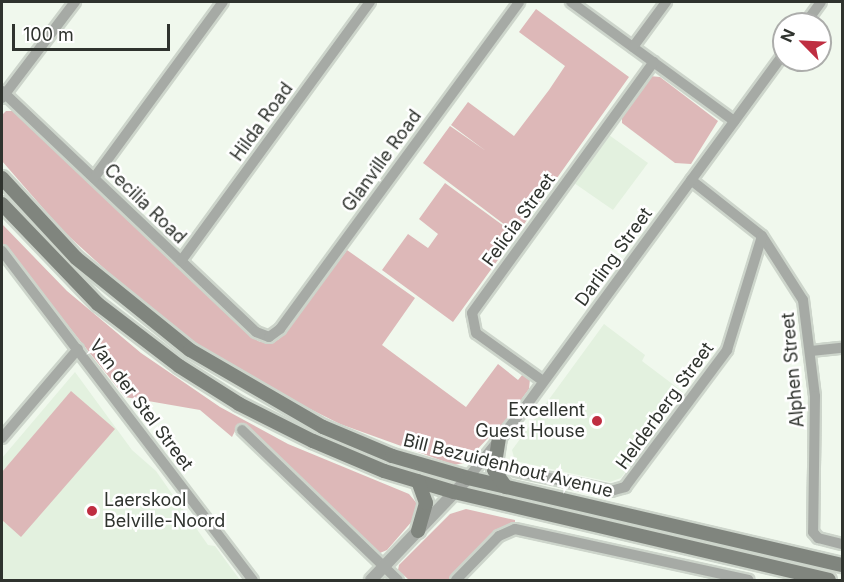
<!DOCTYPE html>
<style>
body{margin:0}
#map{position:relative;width:844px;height:582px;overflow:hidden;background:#f0f8ed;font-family:Inter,sans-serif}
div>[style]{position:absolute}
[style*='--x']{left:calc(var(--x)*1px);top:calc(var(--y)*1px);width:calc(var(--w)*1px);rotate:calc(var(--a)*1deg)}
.built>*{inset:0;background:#e3f1df}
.green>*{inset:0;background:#ddb8b8}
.roads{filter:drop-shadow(2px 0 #cdd5cb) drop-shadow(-2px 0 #cdd5cb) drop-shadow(0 2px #cdd5cb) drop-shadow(0 -2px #cdd5cb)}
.minor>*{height:10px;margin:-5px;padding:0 5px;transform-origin:5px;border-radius:5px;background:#a6aaa5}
.tertiary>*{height:12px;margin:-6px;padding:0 6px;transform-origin:6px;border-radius:6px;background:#a6aaa5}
.secondary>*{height:14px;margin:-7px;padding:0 7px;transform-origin:7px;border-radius:7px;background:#80857e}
.dots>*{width:16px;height:16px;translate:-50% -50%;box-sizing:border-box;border:3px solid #fff;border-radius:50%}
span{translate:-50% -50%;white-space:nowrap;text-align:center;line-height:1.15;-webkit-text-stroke:5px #fff;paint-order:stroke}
.street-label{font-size:18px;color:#2f332e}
.poi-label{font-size:18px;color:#2f332e}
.right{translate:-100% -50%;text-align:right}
.left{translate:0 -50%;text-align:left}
.frame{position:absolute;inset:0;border:3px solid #2f332e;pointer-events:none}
.north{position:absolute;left:772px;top:12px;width:60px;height:60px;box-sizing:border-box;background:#fff;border:2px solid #acadab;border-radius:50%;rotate:294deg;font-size:16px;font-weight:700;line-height:24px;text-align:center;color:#2f332e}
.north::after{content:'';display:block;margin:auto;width:21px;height:27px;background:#bf2e41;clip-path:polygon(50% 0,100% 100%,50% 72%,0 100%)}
.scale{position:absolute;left:12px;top:24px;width:158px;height:27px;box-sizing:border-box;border:3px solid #2f332e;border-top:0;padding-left:8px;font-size:18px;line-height:21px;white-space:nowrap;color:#2f332e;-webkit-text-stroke:4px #fff;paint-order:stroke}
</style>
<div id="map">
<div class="built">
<div style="clip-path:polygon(609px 135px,648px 163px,613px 210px,574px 183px)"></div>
<div style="clip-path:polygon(604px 324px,645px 355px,642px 361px,683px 392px,621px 478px,610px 482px,515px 461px,512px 450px)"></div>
<div style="clip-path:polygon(75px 372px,132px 450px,156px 471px,208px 545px,215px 546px,240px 580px,2px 580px,2px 458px)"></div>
</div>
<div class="green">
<div style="clip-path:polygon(536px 9px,629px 77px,517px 234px,423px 163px,450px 126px,486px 151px,451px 125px,468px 102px,514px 136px,549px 90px,565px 66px,519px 32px)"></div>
<div style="clip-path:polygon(650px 76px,660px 77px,718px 121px,691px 164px,675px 163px,622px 123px,622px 114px)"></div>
<div style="clip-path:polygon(6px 111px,13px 111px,258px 341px,270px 344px,279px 339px,347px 250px,415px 298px,382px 345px,466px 407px,498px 364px,518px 380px,523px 374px,530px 379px,529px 389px,496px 434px,493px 433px,464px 463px,454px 465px,340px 424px,268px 388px,203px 348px,142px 303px,62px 230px,2px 161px,2px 115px)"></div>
<div style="clip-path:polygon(445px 183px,516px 235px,453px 322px,382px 270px,408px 234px,428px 248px,438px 234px,419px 219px)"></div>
<div style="clip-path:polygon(2px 224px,67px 291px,141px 353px,220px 407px,288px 444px,409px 494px,419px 506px,413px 520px,387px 550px,380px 553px,245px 425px,238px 425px,232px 437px,200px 410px,125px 397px,2px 243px)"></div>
<div style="clip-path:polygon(71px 391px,115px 429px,21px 537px,2px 520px,2px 472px)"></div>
<div style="clip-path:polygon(466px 509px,515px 520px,515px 524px,495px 531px,448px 580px,409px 580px,398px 570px,399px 565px,450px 514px)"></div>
</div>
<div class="roads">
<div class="minor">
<div style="--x:571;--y:2;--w:202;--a:36.1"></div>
<div style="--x:805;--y:24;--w:27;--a:-54"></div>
<div style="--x:633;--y:47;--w:56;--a:-53.7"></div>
<div style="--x:2;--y:91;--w:350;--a:43.5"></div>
<div style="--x:256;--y:332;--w:14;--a:21"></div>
<div style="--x:269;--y:337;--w:14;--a:-36"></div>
<div style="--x:280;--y:329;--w:405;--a:-53.8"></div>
<div style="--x:2;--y:98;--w:121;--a:-52.8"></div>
<div style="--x:94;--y:178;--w:218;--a:-53.8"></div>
<div style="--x:691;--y:180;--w:90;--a:38.3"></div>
<div style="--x:762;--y:236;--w:76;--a:57.4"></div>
<div style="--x:803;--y:300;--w:97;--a:82.9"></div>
<div style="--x:815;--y:396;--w:136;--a:90.8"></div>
<div style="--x:813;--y:532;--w:8;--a:50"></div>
<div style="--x:818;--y:538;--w:25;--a:14"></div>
<div style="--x:2;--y:251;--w:414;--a:52.7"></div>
<div style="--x:181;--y:261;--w:321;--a:-53.9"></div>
<div style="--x:811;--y:351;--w:31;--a:-6"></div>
<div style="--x:543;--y:381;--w:82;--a:-144.4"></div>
<div style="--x:476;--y:333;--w:20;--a:-101"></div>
<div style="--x:472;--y:313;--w:310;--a:-54.1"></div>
<div style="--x:242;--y:430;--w:216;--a:43.9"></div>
<div style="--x:2;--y:438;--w:117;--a:-49.5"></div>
<div style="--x:516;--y:471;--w:97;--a:11.9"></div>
<div style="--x:611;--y:491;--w:15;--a:-16"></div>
<div style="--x:625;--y:487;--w:171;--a:-53.3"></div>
<div style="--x:727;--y:350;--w:119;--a:-72.9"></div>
<div style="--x:468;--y:478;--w:87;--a:-51"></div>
<div style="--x:523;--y:410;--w:442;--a:-53.8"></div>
<div style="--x:456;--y:580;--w:62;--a:-45.7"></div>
<div style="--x:499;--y:536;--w:17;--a:-24"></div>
<div style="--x:515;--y:529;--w:239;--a:12.3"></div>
</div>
<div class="tertiary">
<div style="--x:371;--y:580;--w:141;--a:-46.4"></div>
</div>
<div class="secondary">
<div style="--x:2;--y:178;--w:109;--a:47.2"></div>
<div style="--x:76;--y:258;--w:146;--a:38.9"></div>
<div style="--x:190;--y:350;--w:154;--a:30.1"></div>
<div style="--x:323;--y:427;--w:75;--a:22.8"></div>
<div style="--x:392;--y:456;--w:79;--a:16.1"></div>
<div style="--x:468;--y:478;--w:384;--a:13.1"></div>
<div style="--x:2;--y:204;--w:139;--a:46.2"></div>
<div style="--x:98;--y:304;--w:102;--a:37.4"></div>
<div style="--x:179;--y:366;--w:71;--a:32.3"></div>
<div style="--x:239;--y:404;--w:83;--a:26.6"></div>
<div style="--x:313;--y:441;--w:77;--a:22.9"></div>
<div style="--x:384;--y:471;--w:73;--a:16.7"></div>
<div style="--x:454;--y:492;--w:385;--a:13.2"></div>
<div style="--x:499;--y:438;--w:32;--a:99"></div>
<div style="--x:494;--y:470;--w:21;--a:55"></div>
<div style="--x:418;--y:531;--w:29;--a:-74"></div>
<div style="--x:426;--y:503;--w:23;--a:-110"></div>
</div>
</div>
<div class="dots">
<div style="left:597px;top:421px;background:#bf2e41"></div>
<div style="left:92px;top:511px;background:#bf2e41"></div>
</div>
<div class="street-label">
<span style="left:262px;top:122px;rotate:-54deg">Hilda Road</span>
<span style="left:382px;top:161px;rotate:-54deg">Glanville Road</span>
<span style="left:145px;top:204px;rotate:44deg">Cecilia Road</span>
<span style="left:519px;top:220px;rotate:-54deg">Felicia Street</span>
<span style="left:614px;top:257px;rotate:-54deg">Darling Street</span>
<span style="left:793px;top:370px;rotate:-95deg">Alphen Street</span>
<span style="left:141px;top:405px;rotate:53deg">Van der Stel Street</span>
<span style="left:665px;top:406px;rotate:-54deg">Helderberg Street</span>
<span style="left:508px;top:466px;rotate:14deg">Bill Bezuidenhout Avenue</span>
</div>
<div class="poi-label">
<span class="right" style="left:585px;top:421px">Excellent<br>Guest House</span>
<span class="left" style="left:104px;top:511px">Laerskool<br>Belville-Noord</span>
</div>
<div class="frame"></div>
<div class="north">N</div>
<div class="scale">100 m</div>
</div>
